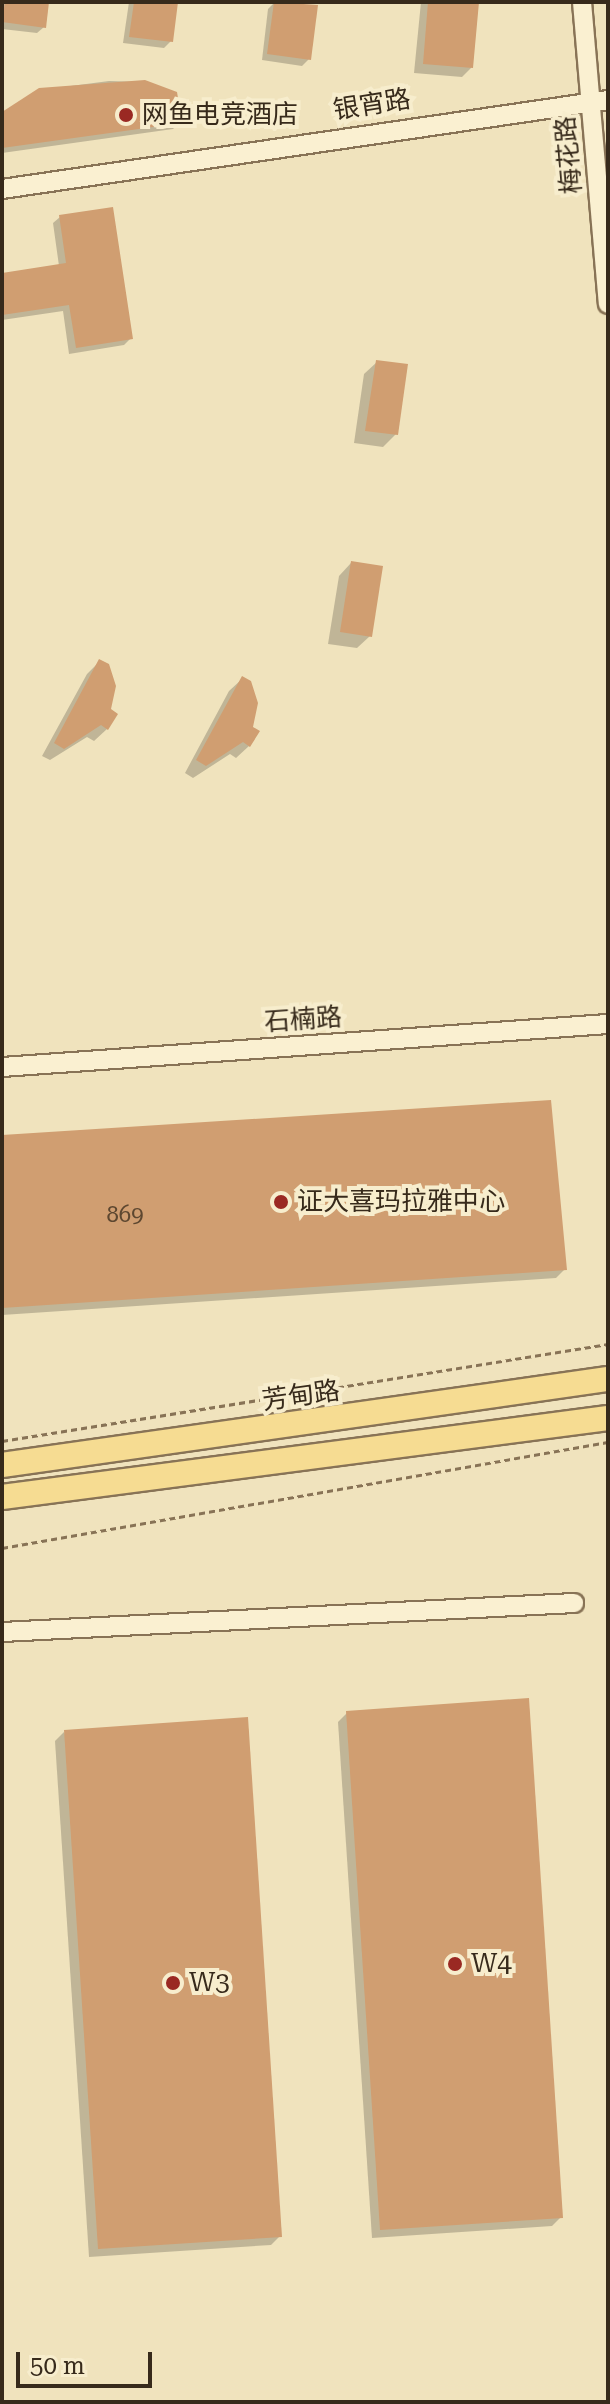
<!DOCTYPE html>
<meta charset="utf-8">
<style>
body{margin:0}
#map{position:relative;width:610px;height:2404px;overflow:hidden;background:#f0e3bd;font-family:"Roboto Serif","Noto Sans SC",serif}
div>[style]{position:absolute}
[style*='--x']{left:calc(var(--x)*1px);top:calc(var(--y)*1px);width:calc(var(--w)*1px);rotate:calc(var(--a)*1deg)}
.shadow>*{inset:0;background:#0003}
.building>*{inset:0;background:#d09e71}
.path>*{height:3px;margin-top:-1.5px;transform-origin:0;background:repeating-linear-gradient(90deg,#887356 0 6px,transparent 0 10px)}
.roads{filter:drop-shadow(2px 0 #887356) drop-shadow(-2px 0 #887356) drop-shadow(0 2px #887356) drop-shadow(0 -2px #887356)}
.minor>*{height:18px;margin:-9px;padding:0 9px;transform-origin:9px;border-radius:9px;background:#faf0d1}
.major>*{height:24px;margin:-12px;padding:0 12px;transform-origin:12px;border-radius:12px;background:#f6dc92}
.dots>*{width:22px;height:22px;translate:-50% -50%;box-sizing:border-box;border:4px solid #f7edcd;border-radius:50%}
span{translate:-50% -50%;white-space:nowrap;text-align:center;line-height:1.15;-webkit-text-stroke:8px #f7edcd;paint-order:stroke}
.number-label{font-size:22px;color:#5d4730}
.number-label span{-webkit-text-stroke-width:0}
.street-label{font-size:26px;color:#372a1b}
.poi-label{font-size:26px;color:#372a1b}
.left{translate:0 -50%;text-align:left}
.frame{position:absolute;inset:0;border:4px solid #372a1b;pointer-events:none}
.scale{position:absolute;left:16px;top:2352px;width:136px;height:36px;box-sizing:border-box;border:4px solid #372a1b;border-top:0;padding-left:10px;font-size:24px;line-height:28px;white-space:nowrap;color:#372a1b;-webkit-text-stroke:6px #f7edcd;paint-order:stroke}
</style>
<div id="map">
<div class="shadow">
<div style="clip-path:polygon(2px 2px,47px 2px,44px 27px,37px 33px,2px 29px)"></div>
<div style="clip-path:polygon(129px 2px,176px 2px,171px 41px,164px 48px,123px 43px)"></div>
<div style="clip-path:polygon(275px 2px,316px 7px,309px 59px,302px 66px,262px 60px,268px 9px)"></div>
<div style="clip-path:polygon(421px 2px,477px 2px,471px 68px,462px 77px,414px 73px)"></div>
<div style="clip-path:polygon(109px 81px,144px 82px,180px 122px,173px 129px,2px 153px,2px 116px,40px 90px)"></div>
<div style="clip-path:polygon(60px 217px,130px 339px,124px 345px,69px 354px,63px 311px,2px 320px,2px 275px,59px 266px,53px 223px)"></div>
<div style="clip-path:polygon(377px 362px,396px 434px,383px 447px,354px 443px,364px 374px)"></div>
<div style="clip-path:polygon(351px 563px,370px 636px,357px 648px,328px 644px,339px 576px)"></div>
<div style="clip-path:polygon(100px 661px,107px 729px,94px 741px,87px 737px,50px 760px,42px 756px,87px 674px)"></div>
<div style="clip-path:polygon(242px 679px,249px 746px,236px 758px,230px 754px,193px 778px,185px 773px,229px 691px)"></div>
<div style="clip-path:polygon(2px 1137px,565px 1269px,556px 1278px,2px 1315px)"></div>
<div style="clip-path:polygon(347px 1713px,561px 2217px,552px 2226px,372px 2238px,338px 1722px)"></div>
<div style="clip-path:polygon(64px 1732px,280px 2236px,271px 2245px,89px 2257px,55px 1741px)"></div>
</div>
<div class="building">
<div style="clip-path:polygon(5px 2px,49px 2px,46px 28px,2px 22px)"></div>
<div style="clip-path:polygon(134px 2px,178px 2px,173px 42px,129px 37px)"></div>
<div style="clip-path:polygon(274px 2px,318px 5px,311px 60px,267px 54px)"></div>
<div style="clip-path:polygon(428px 2px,479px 2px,473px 68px,423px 64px)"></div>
<div style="clip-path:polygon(145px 80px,177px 92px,182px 123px,2px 148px,2px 112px,39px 88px)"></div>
<div style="clip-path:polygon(113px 207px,133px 339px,76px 348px,69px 305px,2px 315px,2px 273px,66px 263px,59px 215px)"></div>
<div style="clip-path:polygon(376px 360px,408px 364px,398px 435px,365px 431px)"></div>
<div style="clip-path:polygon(351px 561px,383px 566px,372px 637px,340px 632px)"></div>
<div style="clip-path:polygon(99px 659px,109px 664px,116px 686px,111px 709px,118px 714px,108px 730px,101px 725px,64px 749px,54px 743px)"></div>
<div style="clip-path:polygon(242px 676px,251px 681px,258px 703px,253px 727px,260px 731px,250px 747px,243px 742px,206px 766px,196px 760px)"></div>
<div style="clip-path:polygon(551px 1100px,567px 1270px,2px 1308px,2px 1135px)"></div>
<div style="clip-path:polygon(529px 1698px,563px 2218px,380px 2230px,346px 1711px)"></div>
<div style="clip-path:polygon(248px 1717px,282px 2237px,98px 2249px,64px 1730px)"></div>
</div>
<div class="path">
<div style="--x:2;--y:1441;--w:614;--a:-9.09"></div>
<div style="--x:2;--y:1548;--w:615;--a:-9.92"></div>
</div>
<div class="roads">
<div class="minor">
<div style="--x:582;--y:2;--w:303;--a:85.1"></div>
<div style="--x:2;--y:189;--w:613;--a:-8.35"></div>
<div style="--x:2;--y:1067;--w:608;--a:-4.06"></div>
<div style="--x:2;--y:1632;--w:573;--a:-2.9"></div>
</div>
<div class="major">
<div style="--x:2;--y:1465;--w:612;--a:-8.08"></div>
<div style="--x:2;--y:1497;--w:611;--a:-7.43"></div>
</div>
</div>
<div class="dots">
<div style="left:126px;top:115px;background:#9a2923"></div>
<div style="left:281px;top:1202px;background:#9a2923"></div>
<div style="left:455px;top:1964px;background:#9a2923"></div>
<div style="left:173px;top:1983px;background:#9a2923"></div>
</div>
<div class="number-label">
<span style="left:125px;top:1215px">869</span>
</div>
<div class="street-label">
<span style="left:372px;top:105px;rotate:-9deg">银宵路</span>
<span style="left:569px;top:155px;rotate:-95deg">梅花路</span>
<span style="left:303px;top:1020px;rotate:-4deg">石楠路</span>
<span style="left:301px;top:1396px;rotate:-8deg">芳甸路</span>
</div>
<div class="poi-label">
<span class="left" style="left:142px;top:115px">网鱼电竞酒店</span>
<span class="left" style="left:297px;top:1202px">证大喜玛拉雅中心</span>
<span class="left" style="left:471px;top:1964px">W4</span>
<span class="left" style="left:189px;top:1983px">W3</span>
</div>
<div class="frame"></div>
<div class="scale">50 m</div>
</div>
